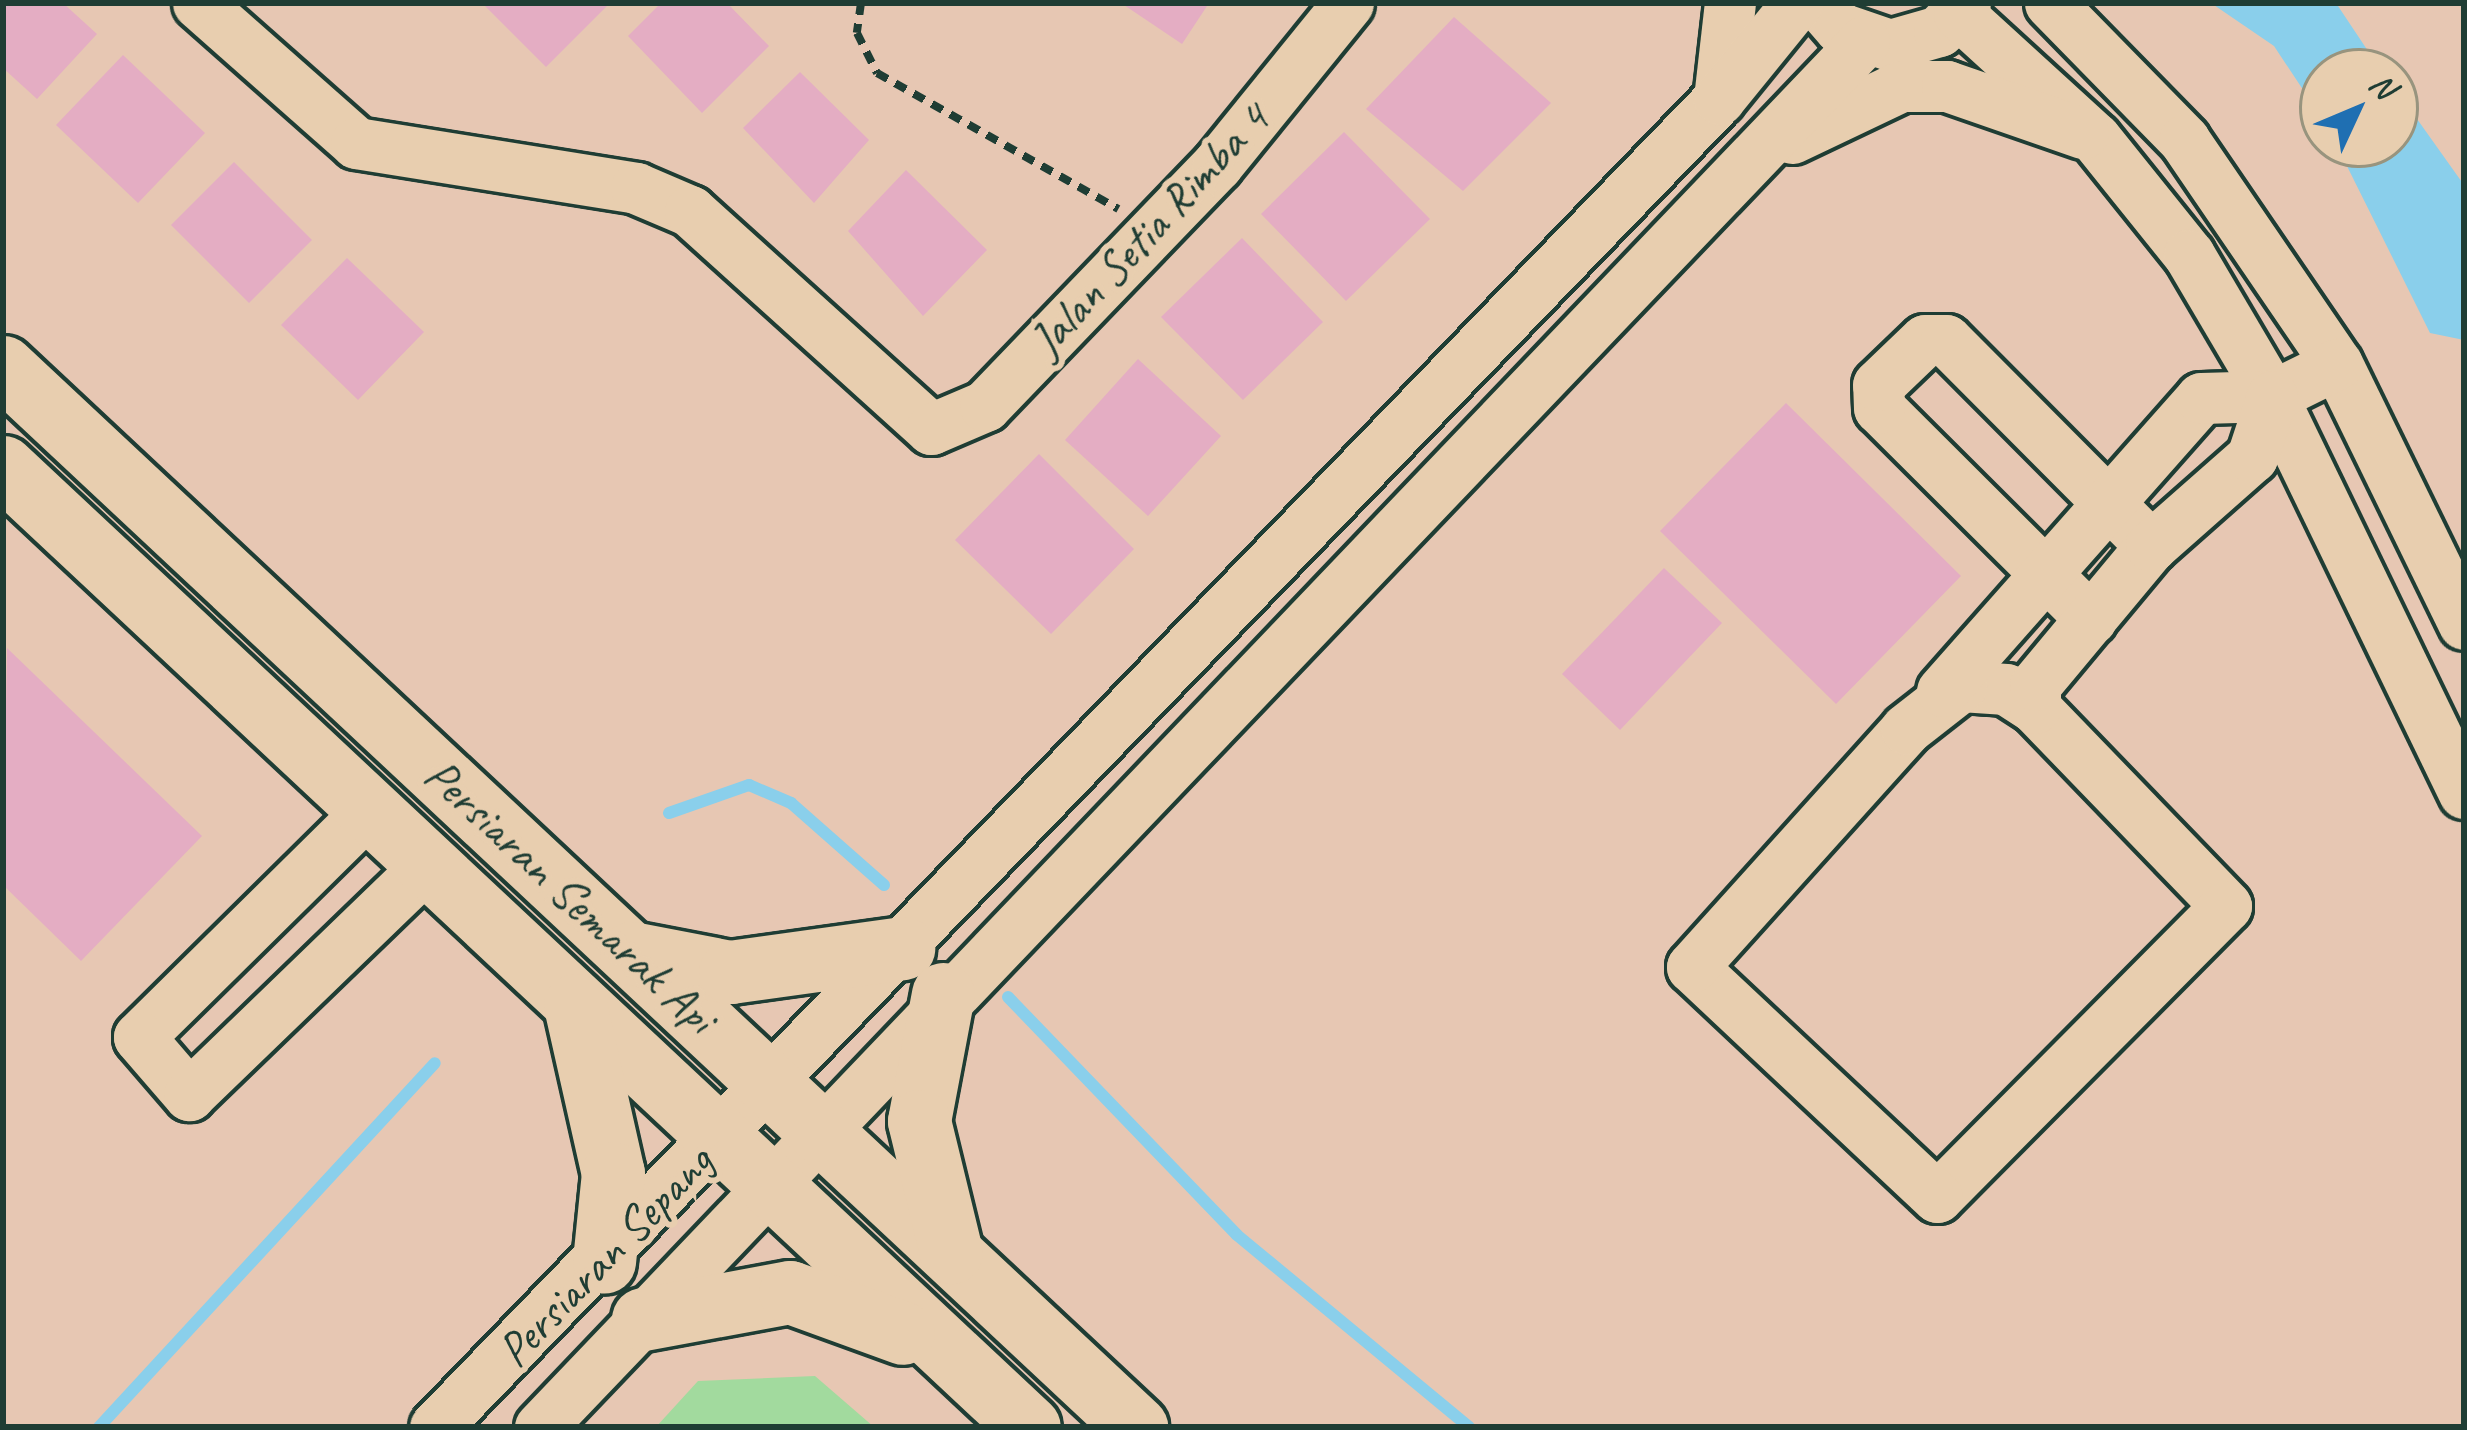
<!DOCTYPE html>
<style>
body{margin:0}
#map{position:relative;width:2467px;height:1430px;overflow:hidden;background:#e7c7b3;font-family:Caveat,sans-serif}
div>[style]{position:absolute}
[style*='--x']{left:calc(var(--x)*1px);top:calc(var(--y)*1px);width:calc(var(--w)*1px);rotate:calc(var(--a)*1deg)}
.green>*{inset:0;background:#a2da9e}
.water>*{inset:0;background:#8acfeb}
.stream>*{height:12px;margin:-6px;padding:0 6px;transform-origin:6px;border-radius:6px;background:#8acfeb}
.building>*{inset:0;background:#e4adc3}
.path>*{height:8px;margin-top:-4px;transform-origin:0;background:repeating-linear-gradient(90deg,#1f3d34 0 12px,transparent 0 21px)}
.roads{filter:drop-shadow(3px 0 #1f3d34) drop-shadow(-3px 0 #1f3d34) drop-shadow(0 3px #1f3d34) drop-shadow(0 -3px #1f3d34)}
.minor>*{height:51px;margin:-25.5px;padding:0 25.5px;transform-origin:25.5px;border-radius:25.5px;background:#e8ceaf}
.major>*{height:63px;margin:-31.5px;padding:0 31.5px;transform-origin:31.5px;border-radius:31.5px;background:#e8ceaf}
span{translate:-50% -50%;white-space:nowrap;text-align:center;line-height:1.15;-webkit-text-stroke:12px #e8ceaf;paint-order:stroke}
.street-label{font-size:48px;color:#1f3d34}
.frame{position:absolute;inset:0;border:6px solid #1f3d34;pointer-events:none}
.north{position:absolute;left:2299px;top:48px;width:120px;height:120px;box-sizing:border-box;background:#e8ceaf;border:3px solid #98947e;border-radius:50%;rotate:46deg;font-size:33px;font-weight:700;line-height:48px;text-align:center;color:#1f3d34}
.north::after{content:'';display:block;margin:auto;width:42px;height:54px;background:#1f6fb2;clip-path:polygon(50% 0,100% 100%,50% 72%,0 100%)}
</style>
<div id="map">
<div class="green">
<div style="clip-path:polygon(815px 1376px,874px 1427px,656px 1427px,698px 1381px)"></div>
</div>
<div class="water">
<div style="clip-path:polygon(2211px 3px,2336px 3px,2382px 72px,2323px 72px,2323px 120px,2274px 46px)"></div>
<div style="clip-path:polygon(2395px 88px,2464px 185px,2464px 340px,2430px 333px,2336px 144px,2395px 144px)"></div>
</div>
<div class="stream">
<div style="--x:669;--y:813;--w:85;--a:-19.3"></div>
<div style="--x:749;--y:785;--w:46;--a:23.2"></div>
<div style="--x:791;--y:803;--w:124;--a:41.4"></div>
<div style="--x:1008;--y:997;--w:330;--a:46.1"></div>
<div style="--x:1237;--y:1235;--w:301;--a:39.6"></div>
<div style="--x:99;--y:1427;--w:495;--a:-47.3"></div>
</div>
<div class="building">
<div style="clip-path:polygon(3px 3px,63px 3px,97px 34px,37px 99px,3px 68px)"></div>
<div style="clip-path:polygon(482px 3px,610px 3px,546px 67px)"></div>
<div style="clip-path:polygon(661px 3px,727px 3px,769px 46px,702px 113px,628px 36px)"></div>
<div style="clip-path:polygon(1121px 3px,1209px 3px,1182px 44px)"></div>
<div style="clip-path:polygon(1454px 17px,1551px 103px,1463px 191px,1366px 109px)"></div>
<div style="clip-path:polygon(123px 55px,205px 133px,138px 203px,56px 125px)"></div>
<div style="clip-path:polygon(800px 72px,869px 140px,814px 203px,743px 128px)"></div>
<div style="clip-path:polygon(1344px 132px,1430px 219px,1346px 301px,1261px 214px)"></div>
<div style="clip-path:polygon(234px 162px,312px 240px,249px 303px,171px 225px)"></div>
<div style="clip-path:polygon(906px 170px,987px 250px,923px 316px,848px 231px)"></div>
<div style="clip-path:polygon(1242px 238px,1323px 322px,1243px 400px,1161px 317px)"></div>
<div style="clip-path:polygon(347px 258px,424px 332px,358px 400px,281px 325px)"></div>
<div style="clip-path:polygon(1138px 359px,1221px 436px,1148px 516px,1065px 440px)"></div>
<div style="clip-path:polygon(1786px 403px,1961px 576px,1836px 704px,1660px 531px)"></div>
<div style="clip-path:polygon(1039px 454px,1134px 549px,1051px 634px,955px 540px)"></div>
<div style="clip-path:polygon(1664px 568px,1722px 623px,1620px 730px,1562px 674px)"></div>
<div style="clip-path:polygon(7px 648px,202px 836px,81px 961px,3px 885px)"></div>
</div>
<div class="path">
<div style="--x:861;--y:3;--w:30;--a:98"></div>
<div style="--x:857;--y:33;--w:45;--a:63.4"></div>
<div style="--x:877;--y:73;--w:277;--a:29.4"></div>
</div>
<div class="roads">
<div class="minor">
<div style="--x:198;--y:3;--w:211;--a:41.5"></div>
<div style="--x:356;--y:143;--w:284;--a:9.1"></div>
<div style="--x:636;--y:188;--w:59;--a:23.1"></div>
<div style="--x:690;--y:211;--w:325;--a:42.1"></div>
<div style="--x:931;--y:429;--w:59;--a:-23.1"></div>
<div style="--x:985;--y:406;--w:335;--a:-46.1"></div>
<div style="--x:1217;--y:165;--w:208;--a:-51"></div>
<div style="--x:1818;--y:3;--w:33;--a:49"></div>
<div style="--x:1840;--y:28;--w:53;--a:18.8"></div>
<div style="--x:1890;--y:45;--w:51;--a:-15.9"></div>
<div style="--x:1939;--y:31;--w:38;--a:-47"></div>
<div style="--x:2050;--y:3;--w:192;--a:45.6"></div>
<div style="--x:2184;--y:140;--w:271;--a:55.7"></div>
<div style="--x:2337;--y:364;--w:289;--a:64"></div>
<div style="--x:1959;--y:14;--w:184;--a:42.4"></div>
<div style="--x:2095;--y:138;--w:150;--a:51.2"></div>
<div style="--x:2189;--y:255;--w:164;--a:59.5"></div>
<div style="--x:2272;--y:396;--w:441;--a:64.2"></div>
<div style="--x:1719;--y:99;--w:97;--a:-83.5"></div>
<div style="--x:1792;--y:138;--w:121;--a:-25.5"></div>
<div style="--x:1901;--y:86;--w:46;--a:0"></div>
<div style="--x:1947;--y:86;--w:144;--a:19.1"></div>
<div style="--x:2091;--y:619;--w:299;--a:-135.1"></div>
<div style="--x:1879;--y:408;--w:23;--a:-92"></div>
<div style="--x:1878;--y:385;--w:65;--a:-43.8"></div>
<div style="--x:1925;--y:340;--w:21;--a:0"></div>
<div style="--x:1946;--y:340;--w:291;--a:45.1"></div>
<div style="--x:1961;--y:686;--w:45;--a:3.8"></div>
<div style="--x:2006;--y:689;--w:35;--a:33"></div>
<div style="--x:2035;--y:708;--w:275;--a:46"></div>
<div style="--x:2226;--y:906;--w:410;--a:134.8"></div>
<div style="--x:1937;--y:1197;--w:336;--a:-136.8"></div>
<div style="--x:1692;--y:967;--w:320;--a:-48"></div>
<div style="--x:1906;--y:729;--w:70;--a:-38"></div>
<div style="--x:1942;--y:691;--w:391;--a:-48.5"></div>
<div style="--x:2201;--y:398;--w:71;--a:-1.6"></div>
<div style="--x:2272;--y:396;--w:72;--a:-26.2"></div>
<div style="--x:2035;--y:708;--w:23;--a:-90"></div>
<div style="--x:2035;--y:685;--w:181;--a:-50.2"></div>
<div style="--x:2151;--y:546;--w:135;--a:-41.4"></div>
<div style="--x:2252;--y:457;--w:64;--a:-71.8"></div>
<div style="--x:369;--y:810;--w:323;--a:135.4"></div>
<div style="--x:139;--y:1037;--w:77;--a:49.2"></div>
<div style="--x:189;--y:1095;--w:332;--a:-44"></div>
<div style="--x:435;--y:1427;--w:1847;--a:-45.97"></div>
<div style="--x:1719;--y:99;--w:124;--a:-50.9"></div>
<div style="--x:540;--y:1427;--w:1917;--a:-46.31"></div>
</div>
<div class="major">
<div style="--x:3;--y:367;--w:1552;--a:43.09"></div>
<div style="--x:3;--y:467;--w:1405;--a:43.1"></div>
<div style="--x:631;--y:953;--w:101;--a:10.9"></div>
<div style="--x:730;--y:972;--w:175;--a:-7.9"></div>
<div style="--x:943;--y:994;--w:129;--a:100.7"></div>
<div style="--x:919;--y:1121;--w:135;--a:76.3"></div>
<div style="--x:575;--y:1005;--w:172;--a:77.3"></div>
<div style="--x:613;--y:1173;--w:89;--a:95.8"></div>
<div style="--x:643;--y:1319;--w:149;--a:-10.4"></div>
<div style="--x:790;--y:1292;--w:120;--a:19.9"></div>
</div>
</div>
<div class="street-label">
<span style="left:1149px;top:230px;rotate:-47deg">Jalan Setia Rimba 4</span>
<span style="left:570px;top:896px;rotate:43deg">Persiaran Semarak Api</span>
<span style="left:605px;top:1256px;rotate:-46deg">Persiaran Sepang</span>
</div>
<div class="frame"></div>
<div class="north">N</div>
</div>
